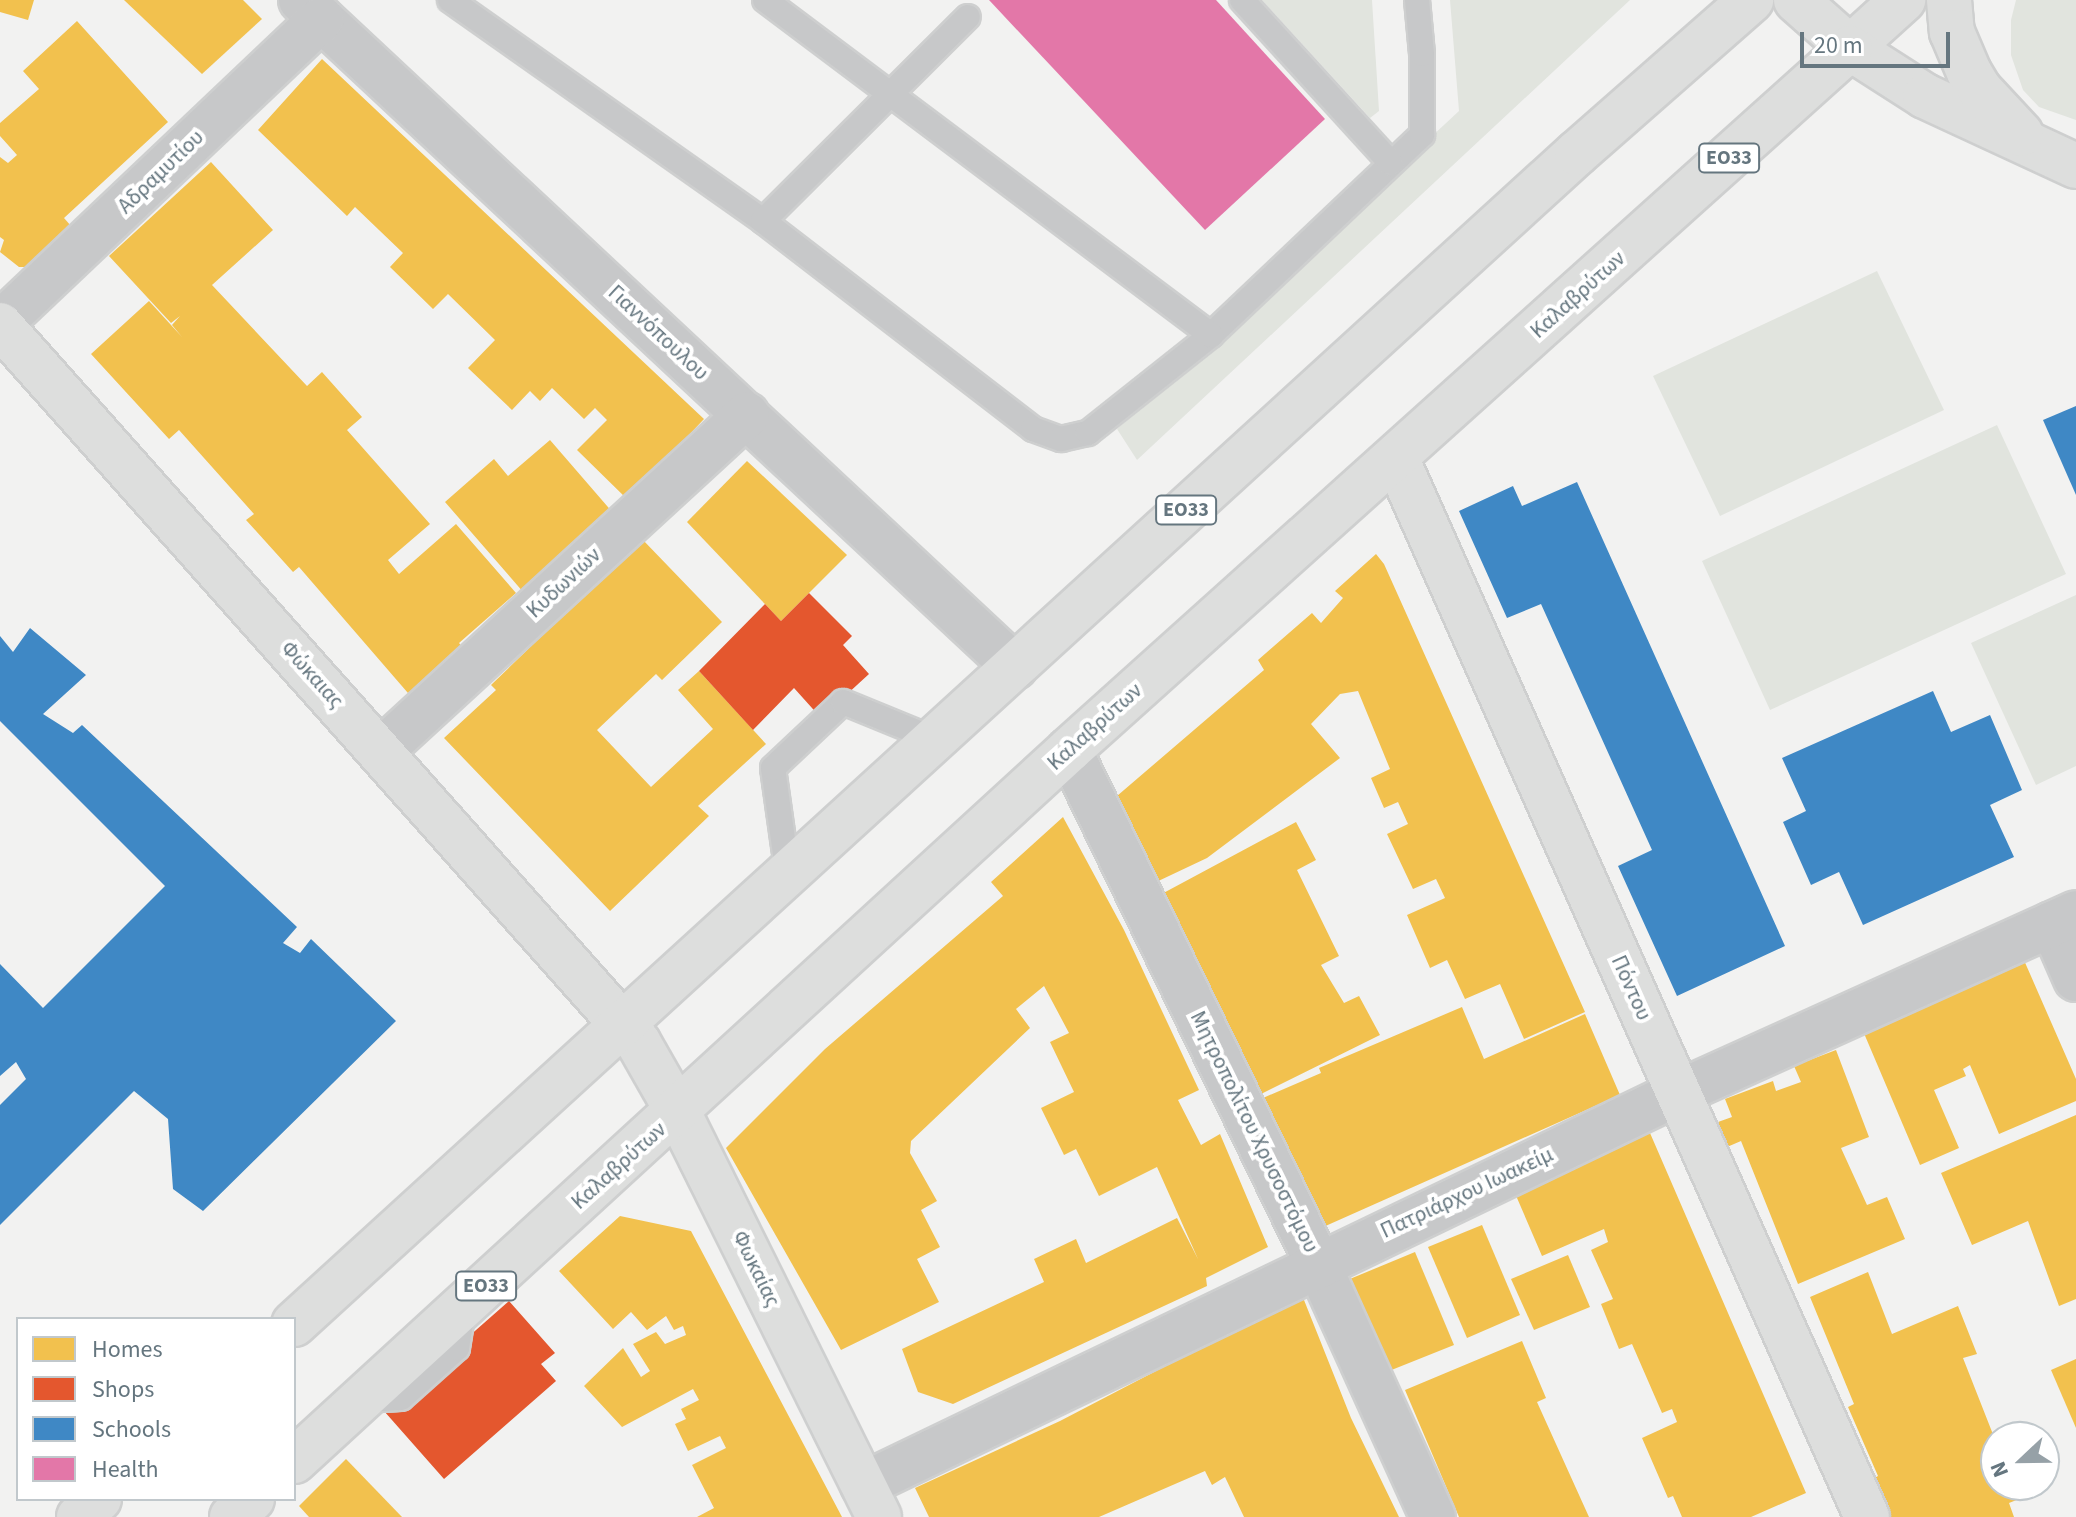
<!DOCTYPE html>
<meta charset="utf-8">
<style>
body{margin:0}
#map{position:relative;width:2076px;height:1517px;overflow:hidden;background:#f2f2f1;font-family:"Source Sans 3",sans-serif}
div>[style]{position:absolute}
[style*='--x']{left:calc(var(--x)*1px);top:calc(var(--y)*1px);width:calc(var(--w)*1px);rotate:calc(var(--a)*1deg)}
.green>*{inset:0;background:#e1e4de}
.homes>*{inset:0;background:#f2c14e}
.shops>*{inset:0;background:#e4572e}
.schools>*{inset:0;background:#3f88c5}
.health>*{inset:0;background:#e377a8}
.roads{filter:drop-shadow(2px 0 #cecfcf) drop-shadow(-2px 0 #cecfcf) drop-shadow(0 2px #cecfcf) drop-shadow(0 -2px #cecfcf)}
.lane>*{height:24px;margin:-12px;padding:0 12px;transform-origin:12px;border-radius:12px;background:#c7c8c9}
.street>*{height:44px;margin:-22px;padding:0 22px;transform-origin:22px;border-radius:22px;background:#c7c8c9}
.secondary>*{height:44px;margin:-22px;padding:0 22px;transform-origin:22px;border-radius:22px;background:#dddedd}
.primary>*{height:44px;margin:-22px;padding:0 22px;transform-origin:22px;border-radius:22px;background:#dddedd}
span{translate:-50% -50%;white-space:nowrap;text-align:center;line-height:1.15;-webkit-text-stroke:8px #fff;paint-order:stroke}
.shield-label span{padding:2px 6px;background:#fff;border:2px solid;border-radius:6px;-webkit-text-stroke-width:0}
.shield-label{font-size:20px;color:#65767f;font-weight:700}
.street-label{font-size:22px;color:#65767f}
.legend{position:absolute;left:16px;top:1317px;width:280px;height:184px;box-sizing:border-box;background:#fff;border:2px solid #c1c8cc;margin:0;padding:10px 14px;list-style:none;font-size:24px;color:#65767f}
.legend li{display:flex;align-items:center;gap:16px;height:40px}
.legend b{width:40px;border:2px solid #c1c8cc}
.north{position:absolute;left:1980px;top:1421px;width:80px;height:80px;box-sizing:border-box;background:#fff;border:2px solid #c1c8cc;border-radius:50%;rotate:248deg;font-size:22px;font-weight:700;line-height:32px;text-align:center;color:#65767f}
.north::after{content:'';display:block;margin:auto;width:28px;height:36px;background:#96a1a7;clip-path:polygon(50% 0,100% 100%,50% 72%,0 100%)}
.scale{position:absolute;left:1800px;top:32px;width:150px;height:36px;box-sizing:border-box;border:4px solid #65767f;border-top:0;padding-left:10px;font-size:24px;line-height:28px;white-space:nowrap;color:#65767f;-webkit-text-stroke:6px #fff;paint-order:stroke}
</style>
<div id="map">
<div class="green">
<div style="clip-path:polygon(1262px 0,1372px 0,1379px 111px,1370px 118px)"></div>
<div style="clip-path:polygon(1450px 0,1630px 0,1137px 460px,1117px 429px,1459px 111px)"></div>
<div style="clip-path:polygon(2016px 0,2076px 0,2076px 120px,2039px 107px,2023px 90px,2011px 55px,2011px 20px)"></div>
<div style="clip-path:polygon(1877px 271px,1944px 410px,1720px 516px,1653px 376px)"></div>
<div style="clip-path:polygon(1997px 425px,2066px 574px,1770px 710px,1702px 561px)"></div>
<div style="clip-path:polygon(2076px 595px,2076px 766px,2036px 785px,1971px 643px)"></div>
</div>
<div class="homes">
<div style="clip-path:polygon(0 0,34px 0,28px 20px,0 12px)"></div>
<div style="clip-path:polygon(124px 0,243px 0,262px 19px,202px 74px)"></div>
<div style="clip-path:polygon(77px 21px,168px 122px,64px 218px,71px 226px,65px 230px,69px 238px,41px 267px,19px 267px,0 252px,4px 240px,0 237px,0 157px,8px 163px,17px 155px,0 136px,0 123px,39px 89px,23px 71px)"></div>
<div style="clip-path:polygon(322px 59px,704px 419px,628px 500px,577px 450px,607px 420px,595px 408px,584px 419px,552px 388px,540px 401px,530px 391px,512px 410px,468px 368px,495px 340px,448px 294px,433px 309px,390px 267px,403px 253px,355px 207px,347px 216px,258px 130px)"></div>
<div style="clip-path:polygon(211px 162px,273px 230px,212px 285px,307px 386px,322px 372px,362px 417px,347px 430px,430px 524px,388px 560px,399px 574px,456px 524px,516px 593px,459px 643px,467px 653px,414px 700px,299px 567px,293px 572px,246px 520px,254px 514px,179px 430px,169px 439px,91px 354px,149px 301px,182px 337px,172px 325px,180px 316px,171px 323px,109px 256px)"></div>
<div style="clip-path:polygon(550px 440px,614px 514px,524px 593px,445px 502px,494px 459px,508px 476px)"></div>
<div style="clip-path:polygon(747px 461px,847px 555px,781px 621px,687px 522px)"></div>
<div style="clip-path:polygon(642px 539px,722px 622px,662px 680px,656px 674px,597px 730px,651px 787px,713px 729px,678px 690px,699px 671px,766px 744px,698px 806px,709px 816px,610px 911px,444px 738px,496px 690px,491px 685px)"></div>
<div style="clip-path:polygon(1376px 554px,1384px 564px,1585px 1012px,1524px 1039px,1500px 984px,1465px 999px,1447px 960px,1430px 968px,1407px 915px,1445px 898px,1436px 879px,1413px 889px,1387px 834px,1408px 824px,1398px 802px,1384px 808px,1371px 778px,1390px 769px,1358px 691px,1340px 694px,1311px 724px,1340px 758px,1207px 858px,1152px 884px,1110px 802px,1264px 670px,1258px 660px,1312px 613px,1321px 623px,1343px 598px,1335px 591px)"></div>
<div style="clip-path:polygon(1063px 817px,1124px 930px,1199px 1090px,1178px 1100px,1201px 1145px,1220px 1134px,1268px 1247px,1206px 1278px,1207px 1286px,953px 1404px,918px 1392px,902px 1349px,1044px 1282px,1034px 1259px,1076px 1239px,1086px 1263px,1177px 1218px,1198px 1259px,1157px 1167px,1099px 1196px,1076px 1149px,1064px 1155px,1041px 1108px,1074px 1092px,1050px 1042px,1069px 1033px,1044px 986px,1016px 1009px,1030px 1028px,911px 1141px,910px 1153px,937px 1201px,921px 1210px,940px 1247px,917px 1259px,939px 1302px,841px 1350px,726px 1148px,825px 1049px,1003px 896px,991px 882px)"></div>
<div style="clip-path:polygon(1296px 822px,1316px 860px,1297px 870px,1339px 956px,1321px 965px,1344px 1003px,1359px 996px,1380px 1035px,1261px 1094px,1156px 897px)"></div>
<div style="clip-path:polygon(2023px 958px,2076px 1079px,2076px 1101px,1999px 1134px,1970px 1065px,1963px 1069px,1966px 1076px,1934px 1090px,1959px 1148px,1920px 1165px,1863px 1031px)"></div>
<div style="clip-path:polygon(1462px 1007px,1484px 1059px,1585px 1014px,1620px 1095px,1321px 1228px,1263px 1098px,1321px 1073px,1319px 1068px)"></div>
<div style="clip-path:polygon(1836px 1050px,1869px 1137px,1841px 1148px,1867px 1205px,1887px 1197px,1905px 1239px,1798px 1284px,1741px 1141px,1727px 1147px,1718px 1122px,1732px 1117px,1725px 1099px,1773px 1081px,1776px 1091px,1801px 1082px,1794px 1066px)"></div>
<div style="clip-path:polygon(2076px 1115px,2076px 1299px,2059px 1306px,2028px 1221px,1972px 1245px,1941px 1173px)"></div>
<div style="clip-path:polygon(1650px 1133px,1806px 1493px,1751px 1517px,1682px 1517px,1673px 1496px,1668px 1498px,1642px 1438px,1677px 1422px,1672px 1409px,1662px 1413px,1632px 1344px,1619px 1349px,1601px 1304px,1613px 1299px,1591px 1250px,1608px 1242px,1604px 1229px,1542px 1256px,1514px 1191px)"></div>
<div style="clip-path:polygon(620px 1216px,691px 1231px,842px 1517px,697px 1517px,714px 1508px,692px 1465px,726px 1448px,720px 1436px,688px 1451px,675px 1424px,686px 1419px,681px 1409px,699px 1400px,693px 1389px,622px 1427px,584px 1386px,623px 1348px,641px 1377px,650px 1371px,633px 1344px,656px 1332px,665px 1344px,686px 1335px,683px 1326px,674px 1330px,666px 1316px,647px 1330px,631px 1312px,613px 1329px,559px 1271px)"></div>
<div style="clip-path:polygon(1482px 1225px,1520px 1315px,1467px 1338px,1428px 1247px)"></div>
<div style="clip-path:polygon(1415px 1252px,1454px 1345px,1384px 1373px,1345px 1281px)"></div>
<div style="clip-path:polygon(1568px 1255px,1590px 1307px,1534px 1330px,1511px 1279px)"></div>
<div style="clip-path:polygon(1868px 1272px,1892px 1334px,1958px 1306px,1977px 1354px,1963px 1358px,1996px 1442px,1996px 1485px,2013px 1485px,2019px 1499px,2009px 1503px,2014px 1517px,1888px 1517px,1873px 1479px,1878px 1476px,1848px 1407px,1854px 1404px,1810px 1297px)"></div>
<div style="clip-path:polygon(1302px 1295px,1351px 1418px,1399px 1517px,1244px 1517px,1225px 1477px,1212px 1485px,1205px 1471px,1099px 1517px,929px 1517px,915px 1488px,1060px 1421px)"></div>
<div style="clip-path:polygon(1522px 1341px,1546px 1398px,1537px 1402px,1589px 1517px,1459px 1517px,1405px 1390px)"></div>
<div style="clip-path:polygon(2076px 1359px,2076px 1428px,2051px 1370px)"></div>
<div style="clip-path:polygon(346px 1459px,402px 1517px,309px 1517px,299px 1506px)"></div>
</div>
<div class="shops">
<div style="clip-path:polygon(809px 593px,852px 636px,843px 645px,869px 674px,821px 718px,794px 688px,753px 730px,699px 671px,765px 604px,781px 621px)"></div>
<div style="clip-path:polygon(509px 1301px,555px 1353px,541px 1364px,556px 1381px,444px 1479px,384px 1411px)"></div>
</div>
<div class="schools">
<div style="clip-path:polygon(2076px 406px,2076px 495px,2043px 420px)"></div>
<div style="clip-path:polygon(1577px 482px,1785px 946px,1677px 996px,1618px 866px,1652px 850px,1541px 604px,1507px 618px,1459px 511px,1513px 486px,1522px 506px)"></div>
<div style="clip-path:polygon(30px 628px,86px 675px,43px 714px,73px 733px,82px 725px,297px 927px,283px 943px,300px 953px,311px 939px,396px 1021px,203px 1211px,173px 1189px,168px 1119px,134px 1091px,0 1225px,0 1105px,26px 1079px,16px 1062px,0 1076px,0 964px,43px 1008px,165px 886px,0 721px,0 636px,13px 652px)"></div>
<div style="clip-path:polygon(1933px 691px,1951px 732px,1990px 715px,2022px 790px,1990px 805px,2014px 857px,1863px 925px,1839px 872px,1811px 885px,1783px 822px,1806px 811px,1782px 758px)"></div>
</div>
<div class="health">
<div style="clip-path:polygon(989px 0,1216px 0,1325px 119px,1205px 230px)"></div>
</div>
<div class="roads">
<div class="lane">
<div style="--x:450;--y:0;--w:383;--a:35.2"></div>
<div style="--x:763;--y:221;--w:341;--a:37.6"></div>
<div style="--x:1033;--y:429;--w:30;--a:20"></div>
<div style="--x:1061;--y:439;--w:28;--a:-13"></div>
<div style="--x:1088;--y:433;--w:157;--a:-38.5"></div>
<div style="--x:1211;--y:335;--w:291;--a:-43.5"></div>
<div style="--x:1422;--y:135;--w:81;--a:-90"></div>
<div style="--x:1422;--y:54;--w:54;--a:-95.3"></div>
<div style="--x:765;--y:0;--w:558;--a:36.91"></div>
<div style="--x:1242;--y:0;--w:221;--a:47.6"></div>
<div style="--x:763;--y:221;--w:289;--a:-44.9"></div>
<div style="--x:788;--y:875;--w:108;--a:-98"></div>
<div style="--x:773;--y:768;--w:96;--a:-43.3"></div>
<div style="--x:843;--y:702;--w:100;--a:22.2"></div>
<div style="--x:363;--y:1400;--w:38;--a:-3"></div>
<div style="--x:401;--y:1398;--w:75;--a:-41.8"></div>
<div style="--x:457;--y:1348;--w:38;--a:-81"></div>
</div>
<div class="street">
<div style="--x:301;--y:0;--w:977;--a:43.05"></div>
<div style="--x:0;--y:324;--w:443;--a:-43.5"></div>
<div style="--x:1069;--y:750;--w:571;--a:64.15"></div>
<div style="--x:1318;--y:1264;--w:278;--a:65.6"></div>
<div style="--x:381;--y:751;--w:497;--a:-42.6"></div>
<div style="--x:2052;--y:924;--w:60;--a:66.4"></div>
<div style="--x:863;--y:1485;--w:904;--a:-25.69"></div>
<div style="--x:1678;--y:1093;--w:437;--a:-24.3"></div>
</div>
<div class="secondary">
<div style="--x:1850;--y:48;--w:72;--a:-42.2"></div>
<div style="--x:0;--y:325;--w:960;--a:48.34"></div>
<div style="--x:638;--y:1042;--w:81;--a:60.3"></div>
<div style="--x:678;--y:1112;--w:452;--a:63.6"></div>
<div style="--x:1396;--y:458;--w:1159;--a:66.02"></div>
</div>
<div class="primary">
<div style="--x:1796;--y:0;--w:72;--a:41.6"></div>
<div style="--x:1850;--y:48;--w:89;--a:32.6"></div>
<div style="--x:1925;--y:96;--w:166;--a:24.9"></div>
<div style="--x:1949;--y:0;--w:32;--a:85"></div>
<div style="--x:1952;--y:32;--w:43;--a:67"></div>
<div style="--x:1969;--y:72;--w:21;--a:59"></div>
<div style="--x:1980;--y:90;--w:60;--a:47"></div>
<div style="--x:294;--y:1324;--w:1737;--a:-42.39"></div>
<div style="--x:1577;--y:153;--w:232;--a:-41.3"></div>
<div style="--x:294;--y:1461;--w:1052;--a:-42.53"></div>
<div style="--x:1069;--y:750;--w:1050;--a:-41.95"></div>
<div style="--x:79;--y:1517;--w:27;--a:-42"></div>
<div style="--x:232;--y:1517;--w:27;--a:-42"></div>
</div>
</div>
<div class="shield-label">
<span style="left:1729px;top:158px">ΕΟ33</span>
<span style="left:1186px;top:510px">ΕΟ33</span>
<span style="left:486px;top:1286px">ΕΟ33</span>
</div>
<div class="street-label">
<span style="left:161px;top:172px;rotate:-44deg">Αδραμυτίου</span>
<span style="left:1578px;top:295px;rotate:-42deg">Καλαβρύτων</span>
<span style="left:658px;top:333px;rotate:43deg">Γιαννόπουλου</span>
<span style="left:564px;top:583px;rotate:-43deg">Κυδωνιών</span>
<span style="left:312px;top:675px;rotate:48deg">Φώκαιας</span>
<span style="left:1095px;top:727px;rotate:-42deg">Καλαβρύτων</span>
<span style="left:1631px;top:988px;rotate:66deg">Πόντου</span>
<span style="left:1254px;top:1132px;rotate:64deg">Μητροπολίτου Χρυσοστόμου</span>
<span style="left:619px;top:1166px;rotate:-42deg">Καλαβρύτων</span>
<span style="left:1467px;top:1193px;rotate:-25deg">Πατριάρχου Ιωακείμ</span>
<span style="left:756px;top:1269px;rotate:64deg">Φωκαίας</span>
</div>
<ul class="legend">
<li><b style="height:22px;background:#f2c14e"></b>Homes</li>
<li><b style="height:22px;background:#e4572e"></b>Shops</li>
<li><b style="height:22px;background:#3f88c5"></b>Schools</li>
<li><b style="height:22px;background:#e377a8"></b>Health</li>
</ul>
<div class="north">N</div>
<div class="scale">20 m</div>
</div>
